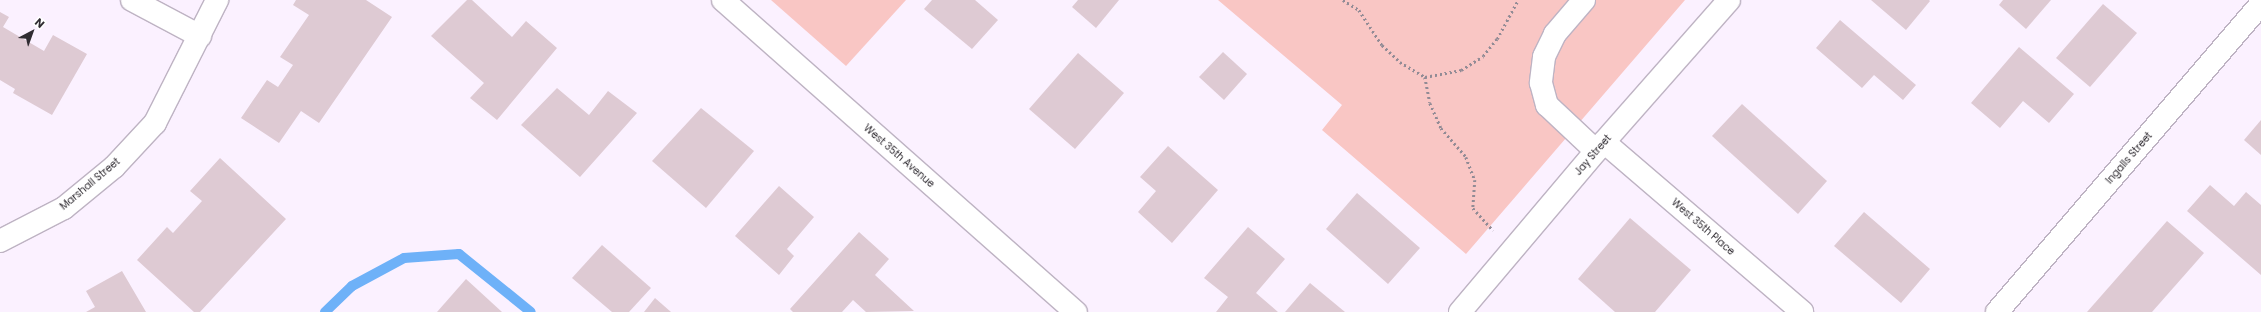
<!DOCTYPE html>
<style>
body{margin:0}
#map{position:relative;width:2261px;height:312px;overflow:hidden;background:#fbf1ff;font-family:Poppins,sans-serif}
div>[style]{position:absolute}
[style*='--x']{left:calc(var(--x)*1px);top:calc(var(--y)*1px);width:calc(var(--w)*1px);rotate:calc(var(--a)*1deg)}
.green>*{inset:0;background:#f9c6c4}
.stream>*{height:10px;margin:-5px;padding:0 5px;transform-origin:5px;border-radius:5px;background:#6eb1f8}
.building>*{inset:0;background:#decad3}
.path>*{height:2.5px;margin-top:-1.25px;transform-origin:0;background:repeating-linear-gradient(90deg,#928b95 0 2px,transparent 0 5px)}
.roads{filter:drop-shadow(1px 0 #beb3c3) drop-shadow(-1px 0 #beb3c3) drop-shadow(0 1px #beb3c3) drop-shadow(0 -1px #beb3c3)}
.minor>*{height:22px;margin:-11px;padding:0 11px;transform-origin:11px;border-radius:11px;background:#fff}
span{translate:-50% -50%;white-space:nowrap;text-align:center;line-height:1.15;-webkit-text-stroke:3px #fff;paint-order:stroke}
.street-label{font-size:10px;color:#302c32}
.north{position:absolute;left:12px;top:12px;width:40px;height:40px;-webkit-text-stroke:3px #fff;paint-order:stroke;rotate:41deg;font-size:11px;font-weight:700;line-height:16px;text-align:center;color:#302c32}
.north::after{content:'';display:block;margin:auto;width:14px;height:18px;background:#302c32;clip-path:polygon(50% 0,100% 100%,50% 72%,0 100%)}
</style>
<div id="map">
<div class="green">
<div style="clip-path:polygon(771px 0,906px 0,846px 66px)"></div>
<div style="clip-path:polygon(1218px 0,1685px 0,1466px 254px,1322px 130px,1342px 105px)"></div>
</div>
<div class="stream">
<div style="--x:325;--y:312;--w:37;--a:-44"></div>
<div style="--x:352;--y:286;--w:59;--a:-28.3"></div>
<div style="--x:404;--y:258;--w:55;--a:-4.2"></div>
<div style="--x:459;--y:254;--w:92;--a:38.9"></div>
</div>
<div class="building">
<div style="clip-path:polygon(296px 0,366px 0,392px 17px,319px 123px,301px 111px,279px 143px,241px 118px,267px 80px,278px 87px,293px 65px,280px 57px,309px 15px,293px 5px)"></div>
<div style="clip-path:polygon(467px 0,472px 0,512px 37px,526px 21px,557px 48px,497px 120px,470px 98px,484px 83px,431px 36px)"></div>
<div style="clip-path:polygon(932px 0,975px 0,998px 20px,972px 49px,924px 9px)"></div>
<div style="clip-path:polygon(1078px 0,1119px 0,1096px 28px,1072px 7px)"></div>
<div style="clip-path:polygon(1871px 0,1929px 0,1930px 1px,1906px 30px)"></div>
<div style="clip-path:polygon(2003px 0,2051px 0,2026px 29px,1999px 5px)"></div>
<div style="clip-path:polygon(2103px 4px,2137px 33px,2090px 87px,2056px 58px)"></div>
<div style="clip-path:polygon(0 12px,9px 17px,3px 27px,44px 51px,53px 35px,87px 54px,52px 115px,13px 93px,15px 89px,0 80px)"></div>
<div style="clip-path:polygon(1840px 20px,1916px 85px,1903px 100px,1874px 75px,1862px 88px,1816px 48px)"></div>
<div style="clip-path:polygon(2019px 47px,2074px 94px,2049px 123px,2023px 101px,2000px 128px,1971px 103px)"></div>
<div style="clip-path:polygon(1223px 52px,1247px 74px,1224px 100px,1199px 77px)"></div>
<div style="clip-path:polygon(1078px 53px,1124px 93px,1075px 149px,1029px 109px)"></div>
<div style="clip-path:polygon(557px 88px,589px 115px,608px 91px,637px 113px,580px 177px,521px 125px)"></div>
<div style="clip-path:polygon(1742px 104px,1827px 181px,1798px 214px,1712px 136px)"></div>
<div style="clip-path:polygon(701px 108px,754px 151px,706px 208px,652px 161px)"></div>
<div style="clip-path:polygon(2261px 120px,2261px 155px,2244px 140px)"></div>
<div style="clip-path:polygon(1168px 146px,1218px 190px,1172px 243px,1138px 212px,1156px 191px,1140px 177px)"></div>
<div style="clip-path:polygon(220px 158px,286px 219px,200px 312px,194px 312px,137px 260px,167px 227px,173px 233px,202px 201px,190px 191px)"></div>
<div style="clip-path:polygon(2210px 185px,2234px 206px,2246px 192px,2261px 205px,2261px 275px,2187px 211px)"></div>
<div style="clip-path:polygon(779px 186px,814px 217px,787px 249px,794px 256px,779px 275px,735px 236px)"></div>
<div style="clip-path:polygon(1357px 193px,1420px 248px,1388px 284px,1326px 229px)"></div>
<div style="clip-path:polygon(1864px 212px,1930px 269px,1901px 303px,1834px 246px)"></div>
<div style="clip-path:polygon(1630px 218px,1691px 270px,1655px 312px,1615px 312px,1578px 279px)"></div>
<div style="clip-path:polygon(2167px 221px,2204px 253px,2152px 312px,2087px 312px)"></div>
<div style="clip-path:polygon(1248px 227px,1285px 259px,1256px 293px,1278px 312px,1216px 312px,1228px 297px,1204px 278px)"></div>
<div style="clip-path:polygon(859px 232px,889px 259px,875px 275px,914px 311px,866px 312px,853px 300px,842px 312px,793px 312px,790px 309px)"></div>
<div style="clip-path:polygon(602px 245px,651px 288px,629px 312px,612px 312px,572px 278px)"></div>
<div style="clip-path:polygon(122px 271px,146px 312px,86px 312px,95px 307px,86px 291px)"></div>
<div style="clip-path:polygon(466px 279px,502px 312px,437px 312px)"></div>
<div style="clip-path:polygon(1310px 283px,1345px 312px,1285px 312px)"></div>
<div style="clip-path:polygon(655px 298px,671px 312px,644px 312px)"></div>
</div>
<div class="path">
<div style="--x:1343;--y:0;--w:19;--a:32"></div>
<div style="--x:1359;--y:10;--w:42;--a:56.7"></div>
<div style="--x:1382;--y:45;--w:25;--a:43"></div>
<div style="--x:1400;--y:62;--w:29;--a:31"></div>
<div style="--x:1425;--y:77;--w:26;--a:79"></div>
<div style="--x:1430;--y:103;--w:27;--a:66"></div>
<div style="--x:1441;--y:128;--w:38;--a:49"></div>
<div style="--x:1466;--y:157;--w:25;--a:69"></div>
<div style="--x:1475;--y:180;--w:28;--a:94"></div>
<div style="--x:1473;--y:208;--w:30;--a:48"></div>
<div style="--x:1425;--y:77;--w:37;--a:-11"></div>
<div style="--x:1461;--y:70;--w:26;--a:-32"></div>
<div style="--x:1483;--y:56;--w:22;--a:-51"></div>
<div style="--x:1497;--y:39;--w:44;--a:-61.7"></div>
</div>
<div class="roads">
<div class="minor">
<div style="--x:132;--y:0;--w:77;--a:27.9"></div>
<div style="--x:723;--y:0;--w:471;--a:41.5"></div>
<div style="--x:1584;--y:0;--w:45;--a:130.5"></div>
<div style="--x:1555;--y:34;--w:25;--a:116"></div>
<div style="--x:1544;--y:57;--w:26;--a:97"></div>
<div style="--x:1541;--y:83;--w:23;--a:75"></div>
<div style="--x:1547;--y:105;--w:67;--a:43.2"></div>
<div style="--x:1604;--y:142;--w:261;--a:40.6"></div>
<div style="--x:0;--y:241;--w:72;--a:-27.3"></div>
<div style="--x:64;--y:208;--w:65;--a:-39.4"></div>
<div style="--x:114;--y:167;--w:60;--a:-47"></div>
<div style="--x:155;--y:123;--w:138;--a:-63.2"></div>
<div style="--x:1460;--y:312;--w:211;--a:-49.8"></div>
<div style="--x:1596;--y:151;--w:201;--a:-48.6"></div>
<div style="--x:1997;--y:312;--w:406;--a:-49.4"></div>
</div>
</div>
<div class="street-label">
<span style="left:1593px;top:155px;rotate:-49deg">Jay Street</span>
<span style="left:899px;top:156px;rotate:41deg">West 35th Avenue</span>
<span style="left:2129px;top:158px;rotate:-49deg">Ingalls Street</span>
<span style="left:90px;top:184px;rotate:-40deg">Marshall Street</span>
<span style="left:1703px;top:227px;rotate:41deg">West 35th Place</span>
</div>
<div class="north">N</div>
</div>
